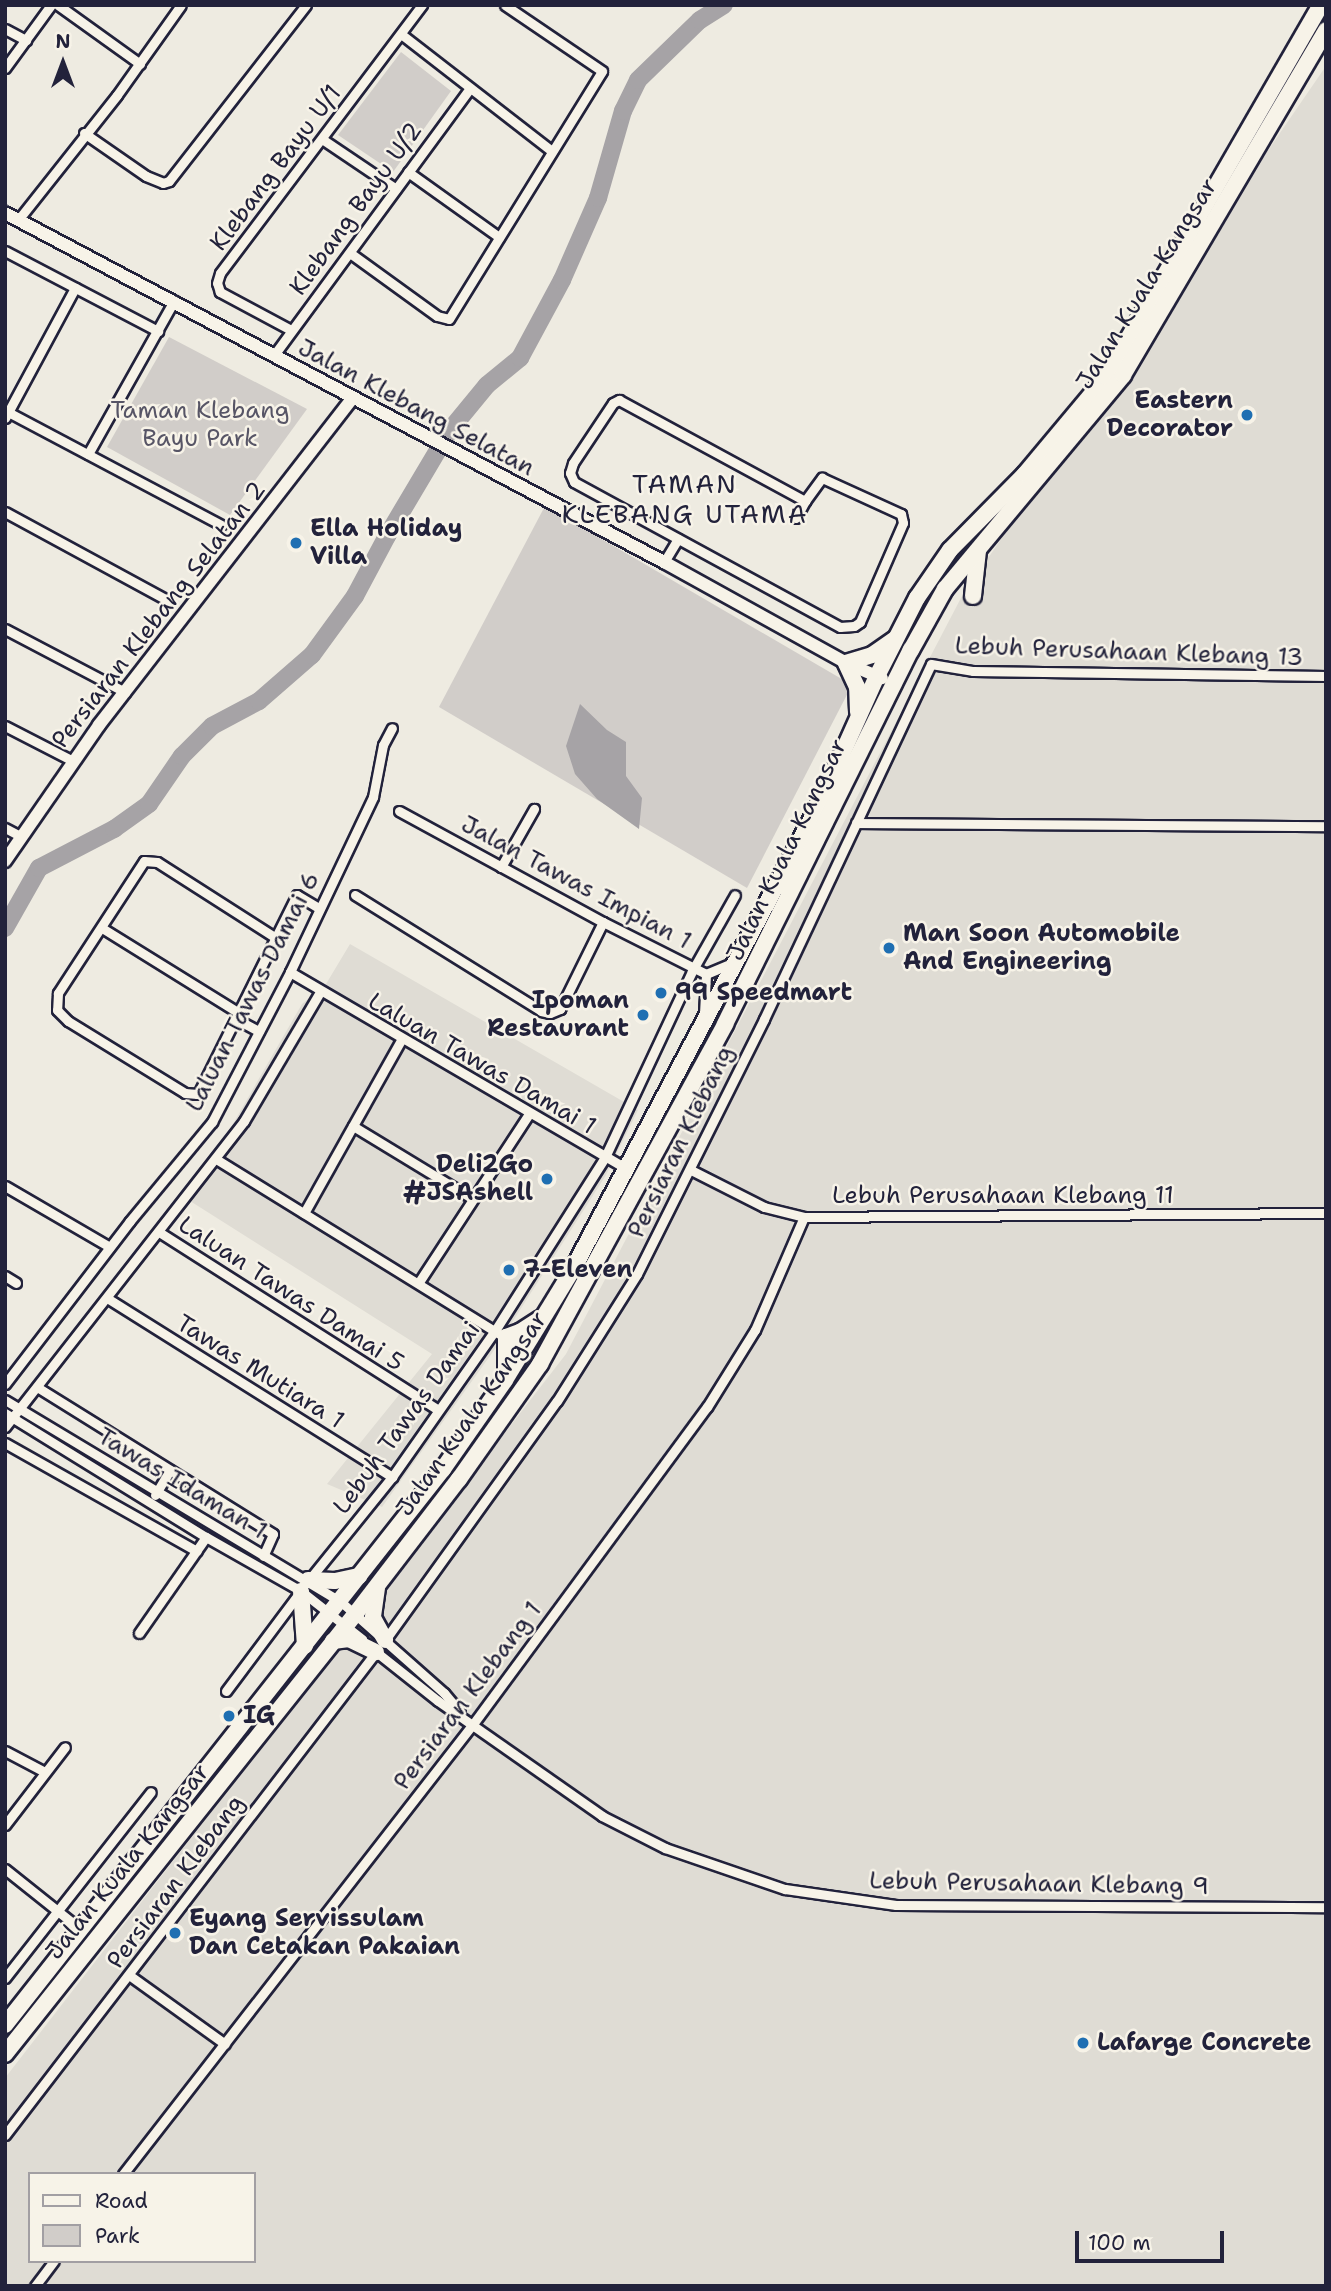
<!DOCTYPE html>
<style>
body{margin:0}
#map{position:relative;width:1331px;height:2291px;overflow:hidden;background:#eeebe1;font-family:"Shantell Sans",sans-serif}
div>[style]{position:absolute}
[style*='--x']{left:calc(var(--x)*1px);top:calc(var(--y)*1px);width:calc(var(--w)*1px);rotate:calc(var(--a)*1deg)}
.built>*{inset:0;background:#dfdcd4}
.green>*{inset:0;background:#d1cdc9}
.water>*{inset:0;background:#a6a3a6}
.river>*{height:18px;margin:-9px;padding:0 9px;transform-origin:9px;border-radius:9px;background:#a6a3a6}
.roads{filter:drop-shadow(2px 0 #22223b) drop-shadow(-2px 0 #22223b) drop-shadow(0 2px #22223b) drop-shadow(0 -2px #22223b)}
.street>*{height:9px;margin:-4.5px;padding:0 4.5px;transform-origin:4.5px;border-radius:4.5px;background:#f7f3e8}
.secondary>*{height:12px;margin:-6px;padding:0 6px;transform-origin:6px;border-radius:6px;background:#f7f3e8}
.highway>*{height:16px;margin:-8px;padding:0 8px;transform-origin:8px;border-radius:8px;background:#f7f3e8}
.dots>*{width:19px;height:19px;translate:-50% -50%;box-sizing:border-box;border:4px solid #f7f3e8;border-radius:50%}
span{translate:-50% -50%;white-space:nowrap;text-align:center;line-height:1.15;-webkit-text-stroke:5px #f7f3e8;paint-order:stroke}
.street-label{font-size:24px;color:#22223b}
.poi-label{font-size:24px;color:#22223b;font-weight:700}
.right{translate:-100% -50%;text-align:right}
.left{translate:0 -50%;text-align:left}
.park-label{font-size:24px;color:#575566}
.neighbourhood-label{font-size:26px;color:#22223b;letter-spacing:2px}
.frame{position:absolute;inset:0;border:7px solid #22223b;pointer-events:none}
.legend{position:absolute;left:28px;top:2172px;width:228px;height:91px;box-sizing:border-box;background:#f7f3e8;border:2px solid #a29fa3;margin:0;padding:9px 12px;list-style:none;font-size:21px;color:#22223b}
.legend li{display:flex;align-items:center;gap:14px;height:35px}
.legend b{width:35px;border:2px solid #a29fa3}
.north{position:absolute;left:28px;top:28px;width:70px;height:70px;-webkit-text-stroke:5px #f7f3e8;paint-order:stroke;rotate:0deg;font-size:19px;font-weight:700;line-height:28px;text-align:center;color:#22223b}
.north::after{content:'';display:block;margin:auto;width:24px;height:32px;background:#22223b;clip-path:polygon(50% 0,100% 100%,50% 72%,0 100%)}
.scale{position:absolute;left:1075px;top:2231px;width:149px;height:32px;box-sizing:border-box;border:4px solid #22223b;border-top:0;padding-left:9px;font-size:21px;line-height:24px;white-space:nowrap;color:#22223b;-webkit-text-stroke:5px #f7f3e8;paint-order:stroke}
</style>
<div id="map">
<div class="built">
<div style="clip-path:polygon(evenodd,1326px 66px,1326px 2286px,5px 2286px,5px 2078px,566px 1354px,962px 596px,1326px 66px,30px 2174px,254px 2174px,254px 2261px,30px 2261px,30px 2174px)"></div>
<div style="clip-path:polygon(350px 944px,638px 1110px,606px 1175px,497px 1346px,382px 1507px,327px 1484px,432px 1354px,179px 1194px,226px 1136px,302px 1004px,326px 984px)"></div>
</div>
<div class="green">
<div style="clip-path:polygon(401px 52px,451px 91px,393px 172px,338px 135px)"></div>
<div style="clip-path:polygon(169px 337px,307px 409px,230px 515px,107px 447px)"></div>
<div style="clip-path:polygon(545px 506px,852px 685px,747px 888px,439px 707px)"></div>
</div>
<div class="water">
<div style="clip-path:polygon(580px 704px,607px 730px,626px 742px,626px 776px,642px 798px,639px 829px,597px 799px,575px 774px,566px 746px)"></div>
</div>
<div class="river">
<div style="--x:5;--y:928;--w:69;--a:-60.5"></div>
<div style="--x:39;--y:868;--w:85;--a:-27.5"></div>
<div style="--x:114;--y:829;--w:43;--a:-35.5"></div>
<div style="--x:149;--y:804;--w:58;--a:-55.5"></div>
<div style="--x:182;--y:756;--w:42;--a:-45"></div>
<div style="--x:212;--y:726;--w:53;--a:-28"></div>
<div style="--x:259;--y:701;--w:70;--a:-41"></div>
<div style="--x:312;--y:655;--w:73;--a:-53.9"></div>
<div style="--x:355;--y:596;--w:68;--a:-61.9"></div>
<div style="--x:387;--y:536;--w:123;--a:-59.3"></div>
<div style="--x:450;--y:430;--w:58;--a:-50.6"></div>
<div style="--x:487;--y:385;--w:43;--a:-39.3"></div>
<div style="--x:520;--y:358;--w:89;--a:-61.7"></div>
<div style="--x:562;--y:280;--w:90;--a:-66.3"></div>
<div style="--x:598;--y:198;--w:91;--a:-74"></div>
<div style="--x:623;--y:111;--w:34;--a:-64"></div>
<div style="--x:638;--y:80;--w:86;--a:-44.1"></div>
<div style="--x:700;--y:20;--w:28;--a:-32"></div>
</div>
<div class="roads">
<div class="street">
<div style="--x:58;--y:5;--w:101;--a:35.7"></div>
<div style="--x:5;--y:29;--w:24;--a:28"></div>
<div style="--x:401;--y:34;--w:191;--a:37.8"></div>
<div style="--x:5;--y:68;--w:78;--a:-53.9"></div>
<div style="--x:84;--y:133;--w:75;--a:34.7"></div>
<div style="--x:146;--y:176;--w:18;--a:22"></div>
<div style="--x:163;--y:183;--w:6;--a:-18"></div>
<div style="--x:169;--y:181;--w:223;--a:-52.1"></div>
<div style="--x:322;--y:139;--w:89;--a:34"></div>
<div style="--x:408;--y:172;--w:112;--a:35.5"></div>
<div style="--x:18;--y:220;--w:159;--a:-51.6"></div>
<div style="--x:117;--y:95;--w:110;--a:-54.6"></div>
<div style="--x:5;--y:251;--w:173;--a:27.6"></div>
<div style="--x:350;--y:253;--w:107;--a:35.9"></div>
<div style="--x:437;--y:316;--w:12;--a:14"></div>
<div style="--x:449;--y:319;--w:291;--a:-58.3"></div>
<div style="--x:602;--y:71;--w:117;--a:-145.8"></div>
<div style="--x:291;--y:330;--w:81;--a:-151.8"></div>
<div style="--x:220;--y:292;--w:9;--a:-108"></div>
<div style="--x:217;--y:283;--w:10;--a:-73"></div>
<div style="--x:220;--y:273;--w:336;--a:-53"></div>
<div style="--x:274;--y:355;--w:331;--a:-53.7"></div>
<div style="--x:619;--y:400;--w:212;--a:28.5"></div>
<div style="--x:805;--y:501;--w:29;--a:-54"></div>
<div style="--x:822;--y:478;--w:87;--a:24.5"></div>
<div style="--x:901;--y:514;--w:9;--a:77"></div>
<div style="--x:903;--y:523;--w:108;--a:113.5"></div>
<div style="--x:860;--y:622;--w:7;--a:146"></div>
<div style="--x:854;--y:626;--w:14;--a:176"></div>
<div style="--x:840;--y:627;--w:303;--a:-151.4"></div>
<div style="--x:574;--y:482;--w:10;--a:-114"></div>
<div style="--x:570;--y:473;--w:10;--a:-73"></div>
<div style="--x:573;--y:463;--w:72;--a:-56.3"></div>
<div style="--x:613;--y:403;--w:7;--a:-27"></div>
<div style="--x:8;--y:412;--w:241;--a:27.9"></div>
<div style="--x:5;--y:418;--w:148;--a:-61.7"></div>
<div style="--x:88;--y:454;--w:176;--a:-60.7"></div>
<div style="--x:5;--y:512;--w:187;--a:28.5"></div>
<div style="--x:796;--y:518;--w:19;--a:-62"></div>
<div style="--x:664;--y:562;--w:27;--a:-59"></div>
<div style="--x:5;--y:629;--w:136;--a:27.7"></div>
<div style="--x:5;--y:726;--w:76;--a:27.2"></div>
<div style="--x:399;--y:811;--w:232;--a:28.6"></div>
<div style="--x:603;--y:922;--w:115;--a:26.8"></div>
<div style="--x:706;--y:974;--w:30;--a:-23"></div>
<div style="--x:856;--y:823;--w:470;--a:0.4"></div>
<div style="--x:5;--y:828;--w:19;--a:28"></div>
<div style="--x:501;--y:867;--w:67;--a:-60.4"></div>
<div style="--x:355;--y:895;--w:219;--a:31.9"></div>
<div style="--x:541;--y:1011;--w:9;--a:13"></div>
<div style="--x:550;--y:1013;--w:11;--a:-22"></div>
<div style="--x:560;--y:1009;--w:97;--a:-63.7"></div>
<div style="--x:102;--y:928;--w:161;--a:31.8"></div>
<div style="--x:276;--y:938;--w:141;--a:-147.4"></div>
<div style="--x:157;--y:862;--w:13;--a:-176"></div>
<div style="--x:144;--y:861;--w:158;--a:123.1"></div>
<div style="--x:58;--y:993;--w:17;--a:93"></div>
<div style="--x:57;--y:1010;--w:16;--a:45"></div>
<div style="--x:68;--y:1021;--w:137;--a:31.6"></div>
<div style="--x:185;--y:1093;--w:12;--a:5"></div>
<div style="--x:197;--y:1094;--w:3;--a:-45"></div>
<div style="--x:199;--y:1092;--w:220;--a:-63.6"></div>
<div style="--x:297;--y:895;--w:26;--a:31"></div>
<div style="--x:290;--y:972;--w:388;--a:30.3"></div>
<div style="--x:704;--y:1014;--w:40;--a:-87.1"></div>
<div style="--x:236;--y:1019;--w:26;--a:28"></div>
<div style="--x:353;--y:1126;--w:140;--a:31.3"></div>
<div style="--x:216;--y:1159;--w:362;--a:31.7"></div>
<div style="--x:691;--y:1170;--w:82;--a:26.9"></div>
<div style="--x:764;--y:1207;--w:41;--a:14"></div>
<div style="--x:804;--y:1217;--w:522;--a:-0.44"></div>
<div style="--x:5;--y:1186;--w:121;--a:30.2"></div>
<div style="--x:304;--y:1213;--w:198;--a:-60.7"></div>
<div style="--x:159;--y:1232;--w:331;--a:32.5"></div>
<div style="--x:5;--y:1276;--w:13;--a:32"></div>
<div style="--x:419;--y:1282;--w:201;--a:-56.8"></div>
<div style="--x:107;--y:1298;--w:337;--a:32.1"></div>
<div style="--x:5;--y:1384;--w:205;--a:-52.5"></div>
<div style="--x:130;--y:1221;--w:129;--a:-50.4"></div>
<div style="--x:212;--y:1122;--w:169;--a:-62.5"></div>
<div style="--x:290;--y:972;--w:194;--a:-64.6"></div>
<div style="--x:373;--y:797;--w:53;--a:-79.1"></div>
<div style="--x:383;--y:745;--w:19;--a:-62"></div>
<div style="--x:37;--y:1387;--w:278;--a:31.9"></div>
<div style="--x:273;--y:1534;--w:24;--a:114"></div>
<div style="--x:5;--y:1400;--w:391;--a:31"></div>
<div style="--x:340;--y:1601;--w:139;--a:41.5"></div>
<div style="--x:444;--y:1693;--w:25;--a:50"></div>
<div style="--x:5;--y:1413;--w:236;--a:31.7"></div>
<div style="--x:206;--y:1537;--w:109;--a:29.6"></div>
<div style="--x:301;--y:1591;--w:78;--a:38.2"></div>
<div style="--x:5;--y:1427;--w:388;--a:-52"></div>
<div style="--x:244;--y:1121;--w:150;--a:-59.5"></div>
<div style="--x:5;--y:1443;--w:220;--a:29.4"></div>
<div style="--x:155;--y:1495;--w:29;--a:-59"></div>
<div style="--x:308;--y:1581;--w:134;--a:-51.1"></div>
<div style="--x:392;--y:1477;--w:181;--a:-54.9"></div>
<div style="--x:496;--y:1329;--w:204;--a:-57.6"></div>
<div style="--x:605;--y:1157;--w:205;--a:-64.9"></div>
<div style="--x:692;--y:971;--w:87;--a:-60.5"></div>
<div style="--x:139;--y:1633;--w:117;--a:-55.1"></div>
<div style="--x:385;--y:1640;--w:294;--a:-54.3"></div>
<div style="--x:557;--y:1401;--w:150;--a:-57.8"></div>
<div style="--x:637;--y:1274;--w:285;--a:-63.5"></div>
<div style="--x:764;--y:1019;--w:392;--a:-64.8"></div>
<div style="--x:931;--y:664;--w:43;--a:9.5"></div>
<div style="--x:973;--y:671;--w:353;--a:0.8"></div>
<div style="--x:375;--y:1651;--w:80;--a:38.4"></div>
<div style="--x:438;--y:1701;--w:200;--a:35"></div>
<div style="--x:602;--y:1816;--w:71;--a:26.9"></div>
<div style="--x:665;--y:1848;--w:127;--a:18.9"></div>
<div style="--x:785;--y:1889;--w:112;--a:8.2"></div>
<div style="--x:896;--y:1905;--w:430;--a:0.3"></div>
<div style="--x:226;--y:1691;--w:124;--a:-53.2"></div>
<div style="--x:5;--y:1751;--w:45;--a:27.7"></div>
<div style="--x:5;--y:1825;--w:98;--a:-52.4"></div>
<div style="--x:5;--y:1869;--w:95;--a:38.6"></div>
<div style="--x:129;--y:1975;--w:118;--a:35.7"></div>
<div style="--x:5;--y:1978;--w:236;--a:-51.9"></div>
<div style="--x:5;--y:2135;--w:609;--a:-52.47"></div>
<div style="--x:123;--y:2174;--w:570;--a:-52.13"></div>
<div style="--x:473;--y:1724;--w:394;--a:-53.6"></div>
<div style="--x:707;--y:1407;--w:91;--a:-58.1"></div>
<div style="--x:755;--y:1330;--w:123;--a:-66.6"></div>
<div style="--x:35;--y:2286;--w:31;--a:-53"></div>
</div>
<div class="secondary">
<div style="--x:5;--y:213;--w:746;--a:27.91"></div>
<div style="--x:664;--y:562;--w:208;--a:29"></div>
<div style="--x:846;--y:663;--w:39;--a:23"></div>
<div style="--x:5;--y:861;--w:165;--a:-55.3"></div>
<div style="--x:99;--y:725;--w:413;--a:-52.2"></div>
</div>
<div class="highway">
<div style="--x:973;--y:596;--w:45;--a:-83.7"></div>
<div style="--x:858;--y:712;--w:25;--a:-92"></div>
<div style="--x:857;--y:687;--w:26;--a:-115"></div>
<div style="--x:846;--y:663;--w:27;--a:-17"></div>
<div style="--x:872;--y:655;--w:28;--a:-35"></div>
<div style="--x:506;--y:1373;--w:36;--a:-90"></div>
<div style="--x:506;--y:1337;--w:15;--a:-20"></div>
<div style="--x:520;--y:1332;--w:24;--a:-33"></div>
<div style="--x:308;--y:1580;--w:27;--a:2"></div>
<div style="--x:335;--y:1581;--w:25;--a:-12"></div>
<div style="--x:377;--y:1588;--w:30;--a:98"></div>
<div style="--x:373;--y:1618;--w:25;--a:61"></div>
<div style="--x:301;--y:1591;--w:55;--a:85.8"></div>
<div style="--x:333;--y:1641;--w:16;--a:-7"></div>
<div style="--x:349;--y:1639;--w:30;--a:26"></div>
<div style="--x:5;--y:2025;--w:708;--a:-51.77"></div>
<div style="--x:443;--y:1469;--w:108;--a:-55.1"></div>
<div style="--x:505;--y:1380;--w:130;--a:-58.5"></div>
<div style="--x:573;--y:1269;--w:530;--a:-62.08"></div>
<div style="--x:821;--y:801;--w:137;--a:-65.9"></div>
<div style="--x:877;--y:676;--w:88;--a:-62.9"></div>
<div style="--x:917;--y:598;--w:58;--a:-55.5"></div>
<div style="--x:950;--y:550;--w:107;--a:-45.4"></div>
<div style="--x:1025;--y:474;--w:126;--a:-50.1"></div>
<div style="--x:1106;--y:377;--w:430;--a:-60"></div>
<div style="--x:5;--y:2054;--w:564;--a:-51.48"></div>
<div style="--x:356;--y:1613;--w:169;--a:-52.5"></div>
<div style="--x:459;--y:1479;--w:141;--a:-54.8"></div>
<div style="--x:540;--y:1364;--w:387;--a:-61.4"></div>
<div style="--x:725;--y:1024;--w:418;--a:-63.6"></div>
<div style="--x:911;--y:650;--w:70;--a:-60.9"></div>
<div style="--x:945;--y:589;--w:278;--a:-50.2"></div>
<div style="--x:1123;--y:375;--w:400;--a:-59.5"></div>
</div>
</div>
<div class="dots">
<div style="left:1247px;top:415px;background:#1f6fb2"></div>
<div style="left:296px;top:543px;background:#1f6fb2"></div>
<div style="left:889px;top:948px;background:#1f6fb2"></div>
<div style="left:661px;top:993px;background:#1f6fb2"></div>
<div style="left:643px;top:1015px;background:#1f6fb2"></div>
<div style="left:547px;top:1179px;background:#1f6fb2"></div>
<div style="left:509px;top:1270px;background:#1f6fb2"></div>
<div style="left:229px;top:1716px;background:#1f6fb2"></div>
<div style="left:175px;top:1933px;background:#1f6fb2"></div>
<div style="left:1083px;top:2043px;background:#1f6fb2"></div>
</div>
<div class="street-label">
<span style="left:276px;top:168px;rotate:-53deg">Klebang Bayu U/1</span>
<span style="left:356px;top:209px;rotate:-54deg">Klebang Bayu U/2</span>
<span style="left:1147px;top:284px;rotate:-58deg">Jalan Kuala Kangsar</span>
<span style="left:416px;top:408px;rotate:28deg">Jalan Klebang Selatan</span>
<span style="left:159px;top:615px;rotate:-52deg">Persiaran Klebang Selatan 2</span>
<span style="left:1129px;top:652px;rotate:2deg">Lebuh Perusahaan Klebang 13</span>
<span style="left:787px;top:850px;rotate:-64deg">Jalan Kuala Kangsar</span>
<span style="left:576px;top:883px;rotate:28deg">Jalan Tawas Impian 1</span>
<span style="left:253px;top:992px;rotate:-63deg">Laluan Tawas Damai 6</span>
<span style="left:482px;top:1064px;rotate:30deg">Laluan Tawas Damai 1</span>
<span style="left:681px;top:1142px;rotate:-64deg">Persiaran Klebang</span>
<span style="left:1003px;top:1196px">Lebuh Perusahaan Klebang 11</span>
<span style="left:291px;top:1294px;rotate:33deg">Laluan Tawas Damai 5</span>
<span style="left:260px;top:1372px;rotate:32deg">Tawas Mutiara 1</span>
<span style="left:472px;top:1414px;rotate:-55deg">Jalan Kuala Kangsar</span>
<span style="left:407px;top:1418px;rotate:-54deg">Lebuh Tawas Damai</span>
<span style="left:182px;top:1484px;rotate:31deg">Tawas Idaman 1</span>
<span style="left:468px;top:1696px;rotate:-53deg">Persiaran Klebang 1</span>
<span style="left:128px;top:1862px;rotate:-51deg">Jalan Kuala Kangsar</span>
<span style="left:176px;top:1882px;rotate:-53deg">Persiaran Klebang</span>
<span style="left:1039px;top:1884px;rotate:1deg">Lebuh Perusahaan Klebang 9</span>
</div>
<div class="poi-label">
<span class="right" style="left:1233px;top:415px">Eastern<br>Decorator</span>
<span class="left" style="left:310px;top:543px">Ella Holiday<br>Villa</span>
<span class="left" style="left:903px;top:948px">Man Soon Automobile<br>And Engineering</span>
<span class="left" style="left:675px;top:993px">99 Speedmart</span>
<span class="right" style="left:629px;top:1015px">Ipoman<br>Restaurant</span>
<span class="right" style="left:533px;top:1179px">Deli2Go<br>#JSAshell</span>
<span class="left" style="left:523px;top:1270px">7-Eleven</span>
<span class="left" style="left:243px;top:1716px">IG</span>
<span class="left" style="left:189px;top:1933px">Eyang Servissulam<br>Dan Cetakan Pakaian</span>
<span class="left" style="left:1097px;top:2043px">Lafarge Concrete</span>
</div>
<div class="park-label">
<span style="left:200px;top:425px">Taman Klebang<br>Bayu Park</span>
</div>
<div class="neighbourhood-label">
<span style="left:685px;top:499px">TAMAN<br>KLEBANG UTAMA</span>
</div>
<div class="frame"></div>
<ul class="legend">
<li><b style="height:9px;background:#f7f3e8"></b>Road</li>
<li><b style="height:19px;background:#d1cdc9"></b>Park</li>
</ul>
<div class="north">N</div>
<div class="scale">100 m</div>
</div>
